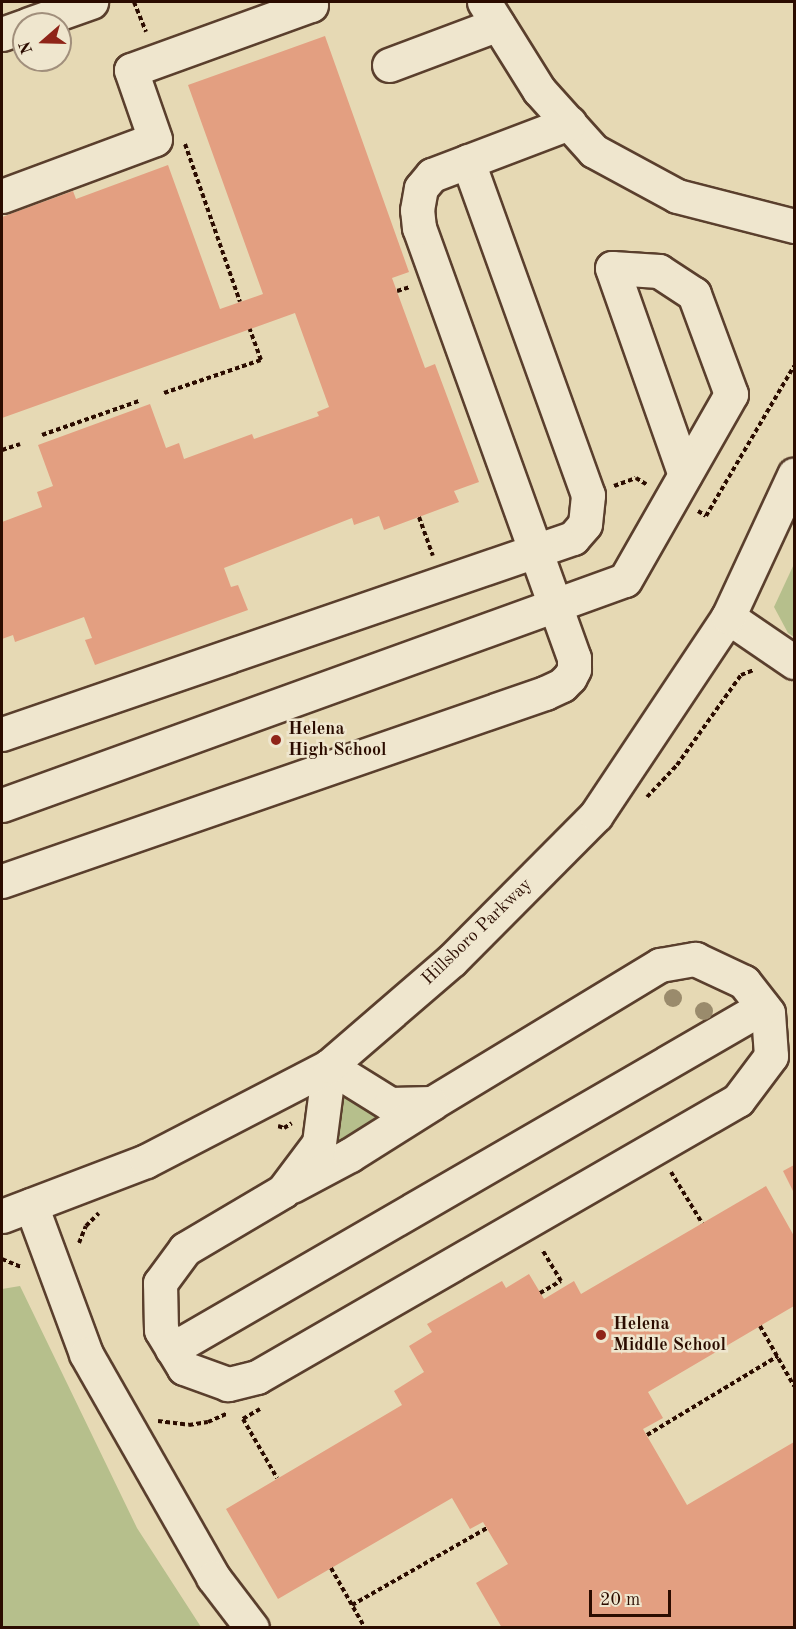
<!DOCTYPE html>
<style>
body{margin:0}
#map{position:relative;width:796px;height:1629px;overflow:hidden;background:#e6d9b4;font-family:"Old Standard TT",serif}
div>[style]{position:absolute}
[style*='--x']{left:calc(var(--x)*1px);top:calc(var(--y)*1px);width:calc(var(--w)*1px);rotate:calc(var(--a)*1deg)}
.green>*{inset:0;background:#b6bf8c}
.building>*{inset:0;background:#e39f81}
.path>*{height:4px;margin-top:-2px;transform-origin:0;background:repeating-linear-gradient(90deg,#2b0c00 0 4.5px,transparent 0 7.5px)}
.roads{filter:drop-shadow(2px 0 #5a3f2d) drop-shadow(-2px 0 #5a3f2d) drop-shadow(0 2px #5a3f2d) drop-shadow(0 -2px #5a3f2d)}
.minor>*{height:33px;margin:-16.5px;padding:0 16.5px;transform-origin:16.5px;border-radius:16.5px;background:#efe6ce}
.trees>*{width:18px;height:18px;margin:-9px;border-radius:50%;background:#9a8b6c}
.dots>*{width:16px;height:16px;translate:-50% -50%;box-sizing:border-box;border:3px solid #efe6ce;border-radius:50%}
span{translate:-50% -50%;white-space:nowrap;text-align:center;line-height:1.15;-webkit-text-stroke:5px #efe6ce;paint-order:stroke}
.poi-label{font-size:18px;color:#2b0c00;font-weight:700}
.left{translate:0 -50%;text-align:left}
.street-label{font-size:18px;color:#2b0c00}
.frame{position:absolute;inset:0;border:3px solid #2b0c00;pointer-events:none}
.north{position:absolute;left:12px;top:12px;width:60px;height:60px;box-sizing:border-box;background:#efe6ce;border:2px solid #a18f7c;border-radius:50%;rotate:250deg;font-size:16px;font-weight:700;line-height:24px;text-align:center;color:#2b0c00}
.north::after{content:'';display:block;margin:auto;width:21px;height:27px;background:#8f2418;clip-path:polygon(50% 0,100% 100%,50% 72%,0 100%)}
.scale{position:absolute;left:589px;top:1590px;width:82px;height:27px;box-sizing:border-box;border:3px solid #2b0c00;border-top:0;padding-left:8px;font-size:18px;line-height:21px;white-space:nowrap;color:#2b0c00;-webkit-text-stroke:4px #efe6ce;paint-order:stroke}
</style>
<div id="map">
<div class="green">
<div style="clip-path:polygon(794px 564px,794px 637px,788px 633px,774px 607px)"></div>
<div style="clip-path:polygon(345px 1090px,384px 1117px,333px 1148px,340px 1124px,341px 1095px)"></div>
<div style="clip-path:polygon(20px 1286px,137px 1528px,201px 1627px,2px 1627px,2px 1289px)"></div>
</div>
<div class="building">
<div style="clip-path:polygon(325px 36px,409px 272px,392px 278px,425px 368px,435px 364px,479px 482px,454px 491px,459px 502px,384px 530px,379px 516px,354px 525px,352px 518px,224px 568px,231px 587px,238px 585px,248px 610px,95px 665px,85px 640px,92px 638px,84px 617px,15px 642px,13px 635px,2px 639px,2px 522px,42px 507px,37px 492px,53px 486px,38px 445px,150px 404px,166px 448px,179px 443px,184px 459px,252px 434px,254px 439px,319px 416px,317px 412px,329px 407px,295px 313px,2px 418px,2px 217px,73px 191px,76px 199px,168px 165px,220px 309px,263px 294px,188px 85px)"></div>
<div style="clip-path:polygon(794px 1165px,794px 1193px,783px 1171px)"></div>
<div style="clip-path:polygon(766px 1186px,794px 1236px,794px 1306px,648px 1392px,663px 1418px,643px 1429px,687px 1505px,794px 1442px,794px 1628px,502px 1628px,476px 1583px,508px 1564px,483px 1522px,470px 1529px,452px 1498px,278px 1599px,226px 1509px,402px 1405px,394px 1391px,424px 1372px,409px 1346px,432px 1332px,427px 1324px,502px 1281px,506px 1288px,529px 1274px,544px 1299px,574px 1281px,581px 1294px)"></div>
</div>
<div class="path">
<div style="--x:134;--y:2;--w:32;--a:68"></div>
<div style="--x:185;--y:144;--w:167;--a:70.8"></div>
<div style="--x:397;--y:291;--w:14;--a:-17"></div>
<div style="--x:164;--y:393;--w:102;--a:-18.8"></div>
<div style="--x:261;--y:360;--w:33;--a:-110"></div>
<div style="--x:42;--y:435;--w:103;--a:-19.3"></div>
<div style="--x:2;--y:450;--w:19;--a:-18"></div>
<div style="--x:614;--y:486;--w:23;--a:-20"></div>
<div style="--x:636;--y:478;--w:12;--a:31"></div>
<div style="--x:698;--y:511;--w:9;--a:32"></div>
<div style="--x:706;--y:516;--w:174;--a:-59.6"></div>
<div style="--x:419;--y:517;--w:41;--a:70.3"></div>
<div style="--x:647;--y:797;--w:44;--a:-46.8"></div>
<div style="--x:677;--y:765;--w:110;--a:-54.6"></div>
<div style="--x:741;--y:675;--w:14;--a:-21"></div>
<div style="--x:278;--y:1126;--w:6;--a:18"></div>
<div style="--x:284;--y:1128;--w:9;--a:-32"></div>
<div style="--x:671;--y:1172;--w:60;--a:58.7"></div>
<div style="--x:79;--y:1243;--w:18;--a:-68"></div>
<div style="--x:86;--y:1226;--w:18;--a:-45"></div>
<div style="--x:2;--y:1259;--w:21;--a:23"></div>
<div style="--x:540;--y:1293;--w:24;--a:-30"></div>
<div style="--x:561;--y:1281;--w:37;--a:-121"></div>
<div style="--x:760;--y:1326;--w:69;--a:60.5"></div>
<div style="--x:260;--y:1409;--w:20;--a:150"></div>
<div style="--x:243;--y:1419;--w:68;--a:60"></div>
<div style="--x:158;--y:1421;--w:31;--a:7"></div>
<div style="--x:189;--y:1425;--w:19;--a:-9"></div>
<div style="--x:208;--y:1422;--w:20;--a:-24"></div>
<div style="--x:647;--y:1435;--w:153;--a:-31.1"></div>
<div style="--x:331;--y:1568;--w:69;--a:60.5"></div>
<div style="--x:352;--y:1605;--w:155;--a:-29.7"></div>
</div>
<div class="roads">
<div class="minor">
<div style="--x:484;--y:2;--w:104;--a:58"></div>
<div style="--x:539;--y:90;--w:82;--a:48"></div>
<div style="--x:594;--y:151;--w:94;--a:28.5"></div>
<div style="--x:677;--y:196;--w:121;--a:14.4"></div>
<div style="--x:29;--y:24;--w:66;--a:-19.5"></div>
<div style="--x:2;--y:34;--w:23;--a:-20"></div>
<div style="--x:389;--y:65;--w:116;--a:-20.6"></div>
<div style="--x:2;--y:196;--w:163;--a:-20.4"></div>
<div style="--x:155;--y:139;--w:73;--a:-109.2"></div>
<div style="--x:131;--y:70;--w:191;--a:-19.9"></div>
<div style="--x:311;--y:5;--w:3;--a:-108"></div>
<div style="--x:728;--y:617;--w:80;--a:34.3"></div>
<div style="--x:2;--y:734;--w:604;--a:-18.95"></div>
<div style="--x:573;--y:538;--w:18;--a:-49"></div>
<div style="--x:585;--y:524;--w:29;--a:-84"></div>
<div style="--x:588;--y:495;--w:355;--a:-109.8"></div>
<div style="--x:2;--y:805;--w:662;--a:-19.86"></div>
<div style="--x:625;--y:580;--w:214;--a:-60.3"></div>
<div style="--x:731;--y:394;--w:107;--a:-110.3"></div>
<div style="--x:694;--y:294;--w:42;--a:-146.7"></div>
<div style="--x:659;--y:271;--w:47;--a:-176.3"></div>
<div style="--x:612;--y:268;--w:219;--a:70.6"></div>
<div style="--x:2;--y:881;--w:575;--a:-19.1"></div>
<div style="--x:545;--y:693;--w:19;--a:-25"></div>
<div style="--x:562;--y:685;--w:11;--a:-45"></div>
<div style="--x:570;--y:677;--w:9;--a:-63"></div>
<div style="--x:574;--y:669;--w:11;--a:-90"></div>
<div style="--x:574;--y:658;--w:457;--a:-109.8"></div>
<div style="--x:419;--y:228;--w:18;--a:-96"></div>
<div style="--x:417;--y:210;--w:22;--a:-80"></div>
<div style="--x:421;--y:188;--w:17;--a:-50"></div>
<div style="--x:432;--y:175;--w:147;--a:-20.8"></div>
<div style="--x:695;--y:959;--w:54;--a:25.1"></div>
<div style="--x:744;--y:982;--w:39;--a:52"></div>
<div style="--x:768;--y:1013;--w:43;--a:86"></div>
<div style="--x:771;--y:1056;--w:55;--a:126.9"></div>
<div style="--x:738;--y:1100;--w:555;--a:150.06"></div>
<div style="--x:257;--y:1377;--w:30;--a:166"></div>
<div style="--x:228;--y:1384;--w:47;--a:-160"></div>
<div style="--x:184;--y:1368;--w:44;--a:-121.2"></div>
<div style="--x:161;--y:1330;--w:47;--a:-91.2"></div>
<div style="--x:160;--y:1283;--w:42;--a:-53.7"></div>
<div style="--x:185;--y:1249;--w:114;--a:-30.6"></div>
<div style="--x:283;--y:1191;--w:60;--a:-53.1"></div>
<div style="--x:319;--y:1143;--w:78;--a:-82.6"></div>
<div style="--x:329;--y:1066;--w:72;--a:31.9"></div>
<div style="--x:390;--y:1104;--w:42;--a:-1.4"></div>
<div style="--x:432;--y:1103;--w:267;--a:-31.2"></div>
<div style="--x:660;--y:965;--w:36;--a:-10"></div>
<div style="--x:292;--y:1186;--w:66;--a:-28.1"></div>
<div style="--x:350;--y:1155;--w:96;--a:-32.2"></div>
<div style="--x:31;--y:1205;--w:159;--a:69.7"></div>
<div style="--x:86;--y:1354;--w:257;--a:60.3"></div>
<div style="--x:213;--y:1577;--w:64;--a:52.6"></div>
<div style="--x:2;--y:1216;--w:154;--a:-20.9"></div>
<div style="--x:146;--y:1161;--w:206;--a:-27.4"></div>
<div style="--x:329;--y:1066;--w:162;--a:-40.8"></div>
<div style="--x:452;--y:960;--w:204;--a:-45.2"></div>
<div style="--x:596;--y:815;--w:238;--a:-56.3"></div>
<div style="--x:728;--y:617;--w:157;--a:-65.1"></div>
<div style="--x:172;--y:1349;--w:683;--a:-30.06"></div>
</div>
</div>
<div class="trees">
<div style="left:673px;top:998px"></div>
<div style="left:704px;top:1011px"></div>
</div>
<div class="dots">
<div style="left:276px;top:740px;background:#8f2418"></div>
<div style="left:601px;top:1335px;background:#8f2418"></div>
</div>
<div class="poi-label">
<span class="left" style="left:288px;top:740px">Helena<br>High School</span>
<span class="left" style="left:613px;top:1335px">Helena<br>Middle School</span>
</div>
<div class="street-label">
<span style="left:477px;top:932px;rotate:-44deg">Hillsboro Parkway</span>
</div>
<div class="frame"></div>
<div class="north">N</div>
<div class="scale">20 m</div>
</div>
